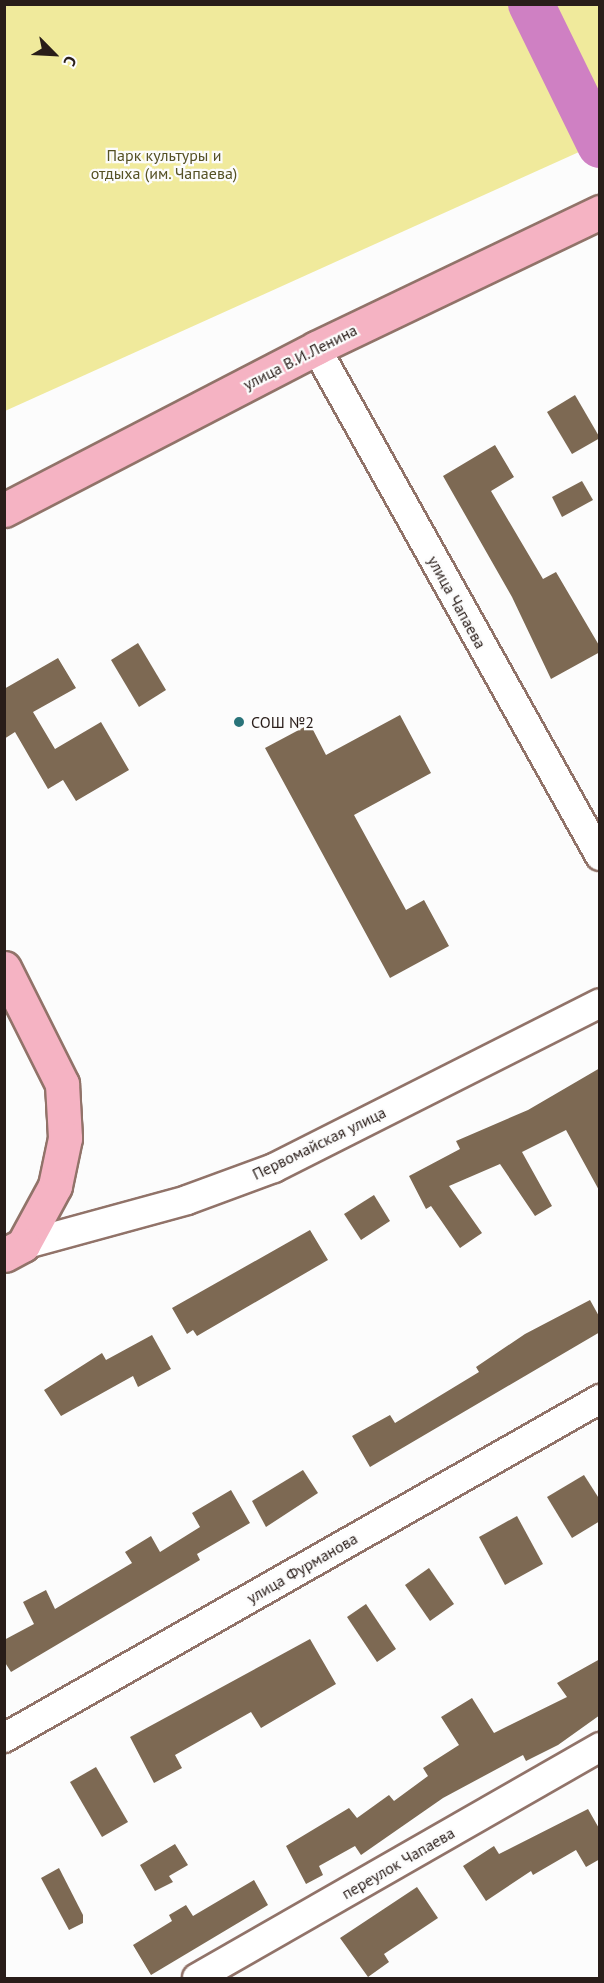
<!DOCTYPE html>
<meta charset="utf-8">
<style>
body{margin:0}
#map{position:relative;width:604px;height:1983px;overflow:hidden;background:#fcfcfc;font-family:"PT Sans",sans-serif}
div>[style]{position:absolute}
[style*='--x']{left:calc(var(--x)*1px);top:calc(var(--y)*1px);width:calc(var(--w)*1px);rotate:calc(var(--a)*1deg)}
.green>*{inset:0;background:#f0ea9c}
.river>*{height:46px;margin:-23px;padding:0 23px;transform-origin:23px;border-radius:23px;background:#cf80c3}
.building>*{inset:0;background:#7d6953}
.roads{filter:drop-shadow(2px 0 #917369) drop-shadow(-2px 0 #917369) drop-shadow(0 2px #917369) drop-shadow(0 -2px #917369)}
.minor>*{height:28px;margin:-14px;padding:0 14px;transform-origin:14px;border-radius:14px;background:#fff}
.major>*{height:33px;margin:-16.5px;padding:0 16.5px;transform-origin:16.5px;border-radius:16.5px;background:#f5b3c3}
.dots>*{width:16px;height:16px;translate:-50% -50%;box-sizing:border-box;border:3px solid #fcfcfc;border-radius:50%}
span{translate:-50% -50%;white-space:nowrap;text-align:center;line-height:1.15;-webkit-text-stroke:4.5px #fcfcfc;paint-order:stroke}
.park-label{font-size:16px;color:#555125}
.street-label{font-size:16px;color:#291d19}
.poi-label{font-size:16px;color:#291d19}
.left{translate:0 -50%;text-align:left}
.frame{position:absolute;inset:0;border:6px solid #291d19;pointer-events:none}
.north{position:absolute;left:24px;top:24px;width:60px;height:60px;-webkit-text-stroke:4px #fcfcfc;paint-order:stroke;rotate:114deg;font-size:16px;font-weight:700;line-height:24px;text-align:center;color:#291d19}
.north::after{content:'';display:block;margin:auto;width:21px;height:27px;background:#291d19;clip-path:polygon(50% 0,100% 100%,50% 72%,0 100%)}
</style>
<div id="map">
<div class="green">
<div style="clip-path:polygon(4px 5px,599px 5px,599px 143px,5px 411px)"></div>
</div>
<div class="river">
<div style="--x:531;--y:4;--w:157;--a:63.9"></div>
</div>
<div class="building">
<div style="clip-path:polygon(575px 395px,600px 438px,572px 454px,547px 412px)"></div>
<div style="clip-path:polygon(495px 445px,514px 477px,491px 491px,543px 579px,556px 572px,600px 647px,600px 652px,551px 679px,512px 597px,443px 476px)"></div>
<div style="clip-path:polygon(582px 481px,593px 500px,562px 517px,552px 497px)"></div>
<div style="clip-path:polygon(138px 643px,166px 690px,139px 707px,111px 660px)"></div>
<div style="clip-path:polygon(58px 658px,76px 688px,33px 712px,55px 749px,101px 722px,129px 770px,76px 801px,63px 780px,48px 789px,15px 732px,4px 739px,4px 689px)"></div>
<div style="clip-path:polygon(400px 715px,431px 773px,354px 815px,406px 910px,424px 900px,449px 946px,390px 978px,265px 748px,310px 724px,326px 755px)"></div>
<div style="clip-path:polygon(600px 1068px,600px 1192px,566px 1130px,522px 1152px,552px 1206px,535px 1216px,500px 1164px,449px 1186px,482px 1233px,460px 1248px,431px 1206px,426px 1209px,409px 1176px,460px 1149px,456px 1141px,528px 1110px)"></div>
<div style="clip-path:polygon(374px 1195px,390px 1221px,361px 1240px,344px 1214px)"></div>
<div style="clip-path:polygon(310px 1230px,328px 1260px,197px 1336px,193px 1330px,187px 1334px,172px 1308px)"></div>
<div style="clip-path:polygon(590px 1300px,600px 1318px,600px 1332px,370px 1467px,352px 1436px,390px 1415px,395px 1423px,479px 1372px,476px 1367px,525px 1334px)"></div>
<div style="clip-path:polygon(152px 1335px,171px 1369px,138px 1387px,133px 1376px,61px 1416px,44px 1390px,102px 1353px,106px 1360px)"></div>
<div style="clip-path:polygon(303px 1470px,318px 1493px,266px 1527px,252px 1501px)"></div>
<div style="clip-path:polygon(584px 1475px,600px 1500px,600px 1521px,572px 1538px,547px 1497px)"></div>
<div style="clip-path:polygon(231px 1490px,250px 1523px,197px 1554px,200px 1560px,11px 1672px,4px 1661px,4px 1640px,34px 1624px,23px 1602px,46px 1590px,55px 1609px,132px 1563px,125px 1552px,151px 1536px,160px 1552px,200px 1527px,192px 1513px)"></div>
<div style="clip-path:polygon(517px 1516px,543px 1564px,505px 1585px,479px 1537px)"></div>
<div style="clip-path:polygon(429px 1568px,454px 1604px,430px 1621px,405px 1585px)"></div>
<div style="clip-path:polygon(366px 1604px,396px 1649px,377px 1662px,347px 1617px)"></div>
<div style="clip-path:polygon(310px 1639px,336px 1684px,261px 1728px,251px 1712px,175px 1755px,182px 1768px,154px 1783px,130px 1737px)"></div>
<div style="clip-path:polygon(600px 1659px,600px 1715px,558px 1745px,526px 1761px,523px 1755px,443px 1798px,361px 1855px,355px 1846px,319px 1866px,323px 1875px,306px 1884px,286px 1846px,349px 1808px,357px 1818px,389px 1795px,394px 1801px,428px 1776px,423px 1768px,459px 1745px,441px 1717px,472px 1698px,494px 1733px,567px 1697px,557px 1683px)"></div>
<div style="clip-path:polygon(96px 1767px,128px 1822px,102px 1837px,70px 1782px)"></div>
<div style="clip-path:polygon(588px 1809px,600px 1830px,600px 1859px,586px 1867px,576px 1850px,533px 1875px,531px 1871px,486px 1901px,463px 1866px,494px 1846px,499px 1854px)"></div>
<div style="clip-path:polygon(175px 1844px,188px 1865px,169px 1876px,173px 1882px,155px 1891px,140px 1865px)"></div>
<div style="clip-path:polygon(59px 1868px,83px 1915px,83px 1923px,69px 1930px,41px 1878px)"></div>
<div style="clip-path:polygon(254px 1880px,268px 1905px,151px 1975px,133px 1945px,172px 1921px,169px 1915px,186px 1905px,193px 1916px)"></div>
<div style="clip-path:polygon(417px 1887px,438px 1918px,384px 1954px,389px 1962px,368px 1977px,340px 1938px)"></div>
</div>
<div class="roads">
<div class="minor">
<div style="--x:316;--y:348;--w:582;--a:60.79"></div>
<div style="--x:23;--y:1245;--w:170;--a:-15.3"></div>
<div style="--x:187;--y:1200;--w:93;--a:-20.2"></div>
<div style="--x:274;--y:1168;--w:365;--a:-26.8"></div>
<div style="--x:4;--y:1738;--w:686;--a:-29.63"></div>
<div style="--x:197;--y:1978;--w:465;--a:-29.8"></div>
</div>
<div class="major">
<div style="--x:4;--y:510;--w:352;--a:-27.4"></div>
<div style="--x:316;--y:348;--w:315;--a:-25.6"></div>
<div style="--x:4;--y:968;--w:130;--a:63.4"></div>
<div style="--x:62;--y:1084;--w:54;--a:86.8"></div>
<div style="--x:65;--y:1138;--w:49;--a:101.8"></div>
<div style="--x:55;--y:1186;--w:67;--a:118.5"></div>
<div style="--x:23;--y:1245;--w:21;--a:152"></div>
</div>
</div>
<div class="dots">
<div style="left:239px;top:722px;background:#297379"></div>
</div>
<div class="park-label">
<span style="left:164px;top:164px">Парк культуры и<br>отдыха (им. Чапаева)</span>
</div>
<div class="street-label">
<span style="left:300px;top:357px;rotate:-27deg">улица В.И.Ленина</span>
<span style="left:457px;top:602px;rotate:61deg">улица Чапаева</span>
<span style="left:319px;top:1143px;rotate:-26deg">Первомайская улица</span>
<span style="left:302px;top:1568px;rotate:-30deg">улица Фурманова</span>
<span style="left:398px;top:1863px;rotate:-30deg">переулок Чапаева</span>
</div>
<div class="poi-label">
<span class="left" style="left:251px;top:722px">СОШ №2</span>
</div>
<div class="frame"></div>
<div class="north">С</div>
</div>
